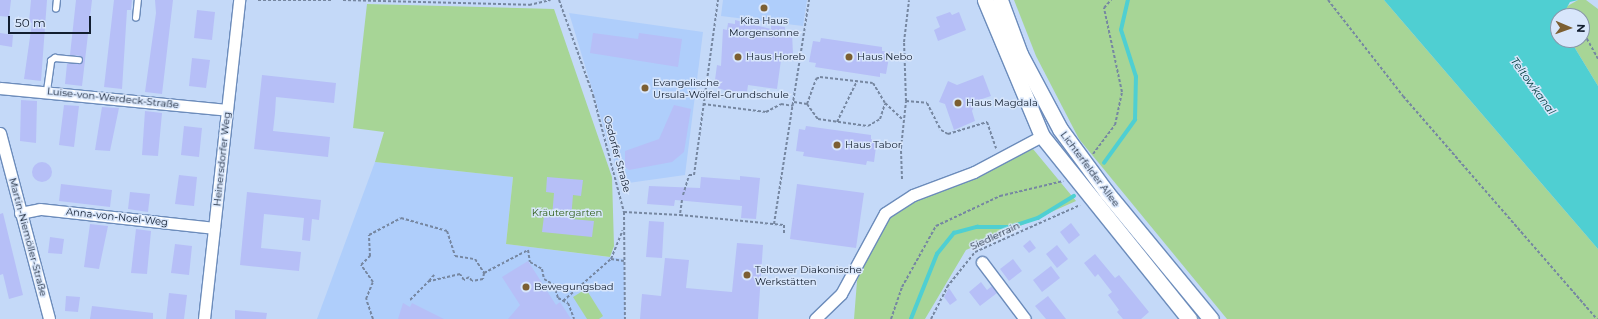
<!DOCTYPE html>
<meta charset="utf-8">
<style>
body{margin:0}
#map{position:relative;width:1598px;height:319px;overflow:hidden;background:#c4d9f8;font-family:Montserrat,sans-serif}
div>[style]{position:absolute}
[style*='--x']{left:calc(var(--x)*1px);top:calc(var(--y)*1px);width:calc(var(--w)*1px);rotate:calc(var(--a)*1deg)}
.built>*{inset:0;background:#afcefb}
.green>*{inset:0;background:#a7d596}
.water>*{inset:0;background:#4fcfd2}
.stream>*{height:3.5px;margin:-1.75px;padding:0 1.75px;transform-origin:1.75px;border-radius:1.75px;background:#4fcfd2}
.building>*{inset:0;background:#b6bff7}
.round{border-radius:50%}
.path>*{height:2px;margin-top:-1px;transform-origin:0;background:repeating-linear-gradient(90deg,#7687a1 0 3px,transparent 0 5px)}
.roads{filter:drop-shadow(1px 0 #6c8cbb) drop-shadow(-1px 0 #6c8cbb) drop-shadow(0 1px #6c8cbb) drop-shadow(0 -1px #6c8cbb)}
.service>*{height:5.5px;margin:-2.75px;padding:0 2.75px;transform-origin:2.75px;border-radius:2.75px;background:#fff}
.minor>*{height:11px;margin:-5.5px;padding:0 5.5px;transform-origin:5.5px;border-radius:5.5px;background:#fff}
.secondary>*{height:15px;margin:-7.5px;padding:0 7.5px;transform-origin:7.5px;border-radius:7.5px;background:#fff}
.dots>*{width:11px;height:11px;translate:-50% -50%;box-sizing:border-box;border:2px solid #d8e6fb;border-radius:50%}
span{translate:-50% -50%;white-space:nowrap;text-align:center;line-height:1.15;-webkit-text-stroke:3px #d8e6fb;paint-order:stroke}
.poi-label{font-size:10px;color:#121e30}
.left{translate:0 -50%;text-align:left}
.street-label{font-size:10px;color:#121e30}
.park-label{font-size:10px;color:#305f1a}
.water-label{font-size:11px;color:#054243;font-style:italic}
.north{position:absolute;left:1550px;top:8px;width:40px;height:40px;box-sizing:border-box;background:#d8e6fb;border:1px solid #8996aa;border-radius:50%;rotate:92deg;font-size:11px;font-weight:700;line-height:16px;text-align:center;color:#121e30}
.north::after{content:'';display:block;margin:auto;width:14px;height:18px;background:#7c5f32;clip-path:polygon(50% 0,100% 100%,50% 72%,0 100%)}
.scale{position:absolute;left:8px;top:16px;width:83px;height:18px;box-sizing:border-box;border:2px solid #121e30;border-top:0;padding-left:5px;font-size:12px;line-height:14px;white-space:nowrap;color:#121e30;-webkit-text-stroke:3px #d8e6fb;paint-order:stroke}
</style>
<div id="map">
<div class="built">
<div style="clip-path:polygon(723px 0,807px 0,803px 26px,721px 16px)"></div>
<div style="clip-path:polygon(569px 13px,703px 32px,685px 175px,621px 184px)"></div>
<div style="clip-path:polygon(375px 162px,513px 177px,506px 244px,624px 259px,625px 319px,317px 319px)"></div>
</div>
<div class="green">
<div style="clip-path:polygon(1014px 0,1384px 0,1598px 249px,1598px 319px,1227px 319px,1079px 139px,1036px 56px)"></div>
<div style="clip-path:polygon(1578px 0,1586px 0,1598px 9px,1598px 86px,1570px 40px,1582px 40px,1582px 16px,1562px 16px,1564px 8px)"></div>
<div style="clip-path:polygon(367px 4px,554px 9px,612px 177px,614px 246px,610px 257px,506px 244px,513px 177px,375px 162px,384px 132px,353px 128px)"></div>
<div style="clip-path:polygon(1033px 149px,1076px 201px,966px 250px,925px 319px,854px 319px,857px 281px,871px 243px,886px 220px,921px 197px,976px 177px)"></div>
<div style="clip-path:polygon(586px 289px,603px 316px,599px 319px,587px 319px,573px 297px)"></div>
</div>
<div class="water">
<div style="clip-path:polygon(1384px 0,1578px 0,1570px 2px,1562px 16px,1558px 16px,1558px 40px,1570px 40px,1598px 86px,1598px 249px)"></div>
</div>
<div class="stream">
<div style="--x:1104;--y:163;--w:53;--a:-54.2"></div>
<div style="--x:1135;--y:120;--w:43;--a:-88.7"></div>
<div style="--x:1136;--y:77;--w:49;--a:-107.7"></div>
<div style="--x:1121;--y:30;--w:31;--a:-77"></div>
<div style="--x:911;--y:319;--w:70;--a:-68.2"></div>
<div style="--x:937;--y:254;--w:27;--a:-51"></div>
<div style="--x:954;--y:233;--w:24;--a:-15"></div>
<div style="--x:977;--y:227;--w:33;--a:0"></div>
<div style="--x:1010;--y:227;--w:29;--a:-18"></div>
<div style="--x:1038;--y:218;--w:42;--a:-31.4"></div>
</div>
<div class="building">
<div style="clip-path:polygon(0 0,11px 0,9px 17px,0 16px)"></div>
<div style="clip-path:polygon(31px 0,47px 0,41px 81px,24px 79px,32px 23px,29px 22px)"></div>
<div style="clip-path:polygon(76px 0,92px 0,82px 86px,65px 84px,67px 64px,83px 61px,81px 56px,70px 55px)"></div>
<div style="clip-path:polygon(114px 0,132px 0,131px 10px,127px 10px,122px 89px,104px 87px)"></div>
<div style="clip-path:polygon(155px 0,173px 0,162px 94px,145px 92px,156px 13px)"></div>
<div style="clip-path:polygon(197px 10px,215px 12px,212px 40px,194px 38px)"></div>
<div style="clip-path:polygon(950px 12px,952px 15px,959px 12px,966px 30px,938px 41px,934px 30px,940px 27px,936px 17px)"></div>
<div style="clip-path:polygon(735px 20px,771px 29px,771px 25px,785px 27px,785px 31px,792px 32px,793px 55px,789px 54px,788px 61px,781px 60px,777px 89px,748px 85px,747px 92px,739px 91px,739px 95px,718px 88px,719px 80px,715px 80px,717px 65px,721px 66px,723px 29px,727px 30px,728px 23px,735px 24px)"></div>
<div style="clip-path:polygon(0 33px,13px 35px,12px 47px,0 45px)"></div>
<div style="clip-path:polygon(593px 33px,638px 39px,639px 33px,682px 39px,678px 67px,590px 53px)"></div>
<div style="clip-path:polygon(821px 38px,882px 47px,882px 51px,890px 52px,886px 74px,880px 73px,880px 77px,815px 67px,816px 63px,809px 62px,813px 41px,820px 42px)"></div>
<div style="clip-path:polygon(192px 58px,210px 60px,206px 88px,189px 86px)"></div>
<div style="clip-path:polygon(262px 75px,336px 83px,334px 103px,276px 97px,275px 113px,273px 131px,330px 137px,328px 157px,254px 149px)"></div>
<div style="clip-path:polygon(983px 75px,991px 96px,976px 101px,972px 111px,975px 121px,954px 130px,945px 104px,939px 102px,948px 81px,957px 85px)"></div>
<div style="clip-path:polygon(21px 100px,37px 101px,36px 143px,20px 141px)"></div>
<div style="clip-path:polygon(64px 105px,79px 106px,74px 147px,59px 145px)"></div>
<div style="clip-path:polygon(674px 105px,691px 109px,684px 152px,672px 162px,629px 170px,625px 167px,625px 151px,659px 139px)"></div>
<div style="clip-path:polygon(102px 107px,119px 108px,110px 151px,95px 150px)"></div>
<div style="clip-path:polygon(145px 111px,162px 113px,158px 156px,142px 155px)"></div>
<div style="clip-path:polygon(184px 126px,202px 128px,199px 157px,181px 155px)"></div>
<div style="clip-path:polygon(806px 126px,871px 135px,871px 139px,877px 140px,874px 162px,867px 161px,866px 165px,803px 156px,804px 152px,796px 151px,799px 129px,805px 130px)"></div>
<div class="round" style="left:32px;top:162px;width:20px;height:20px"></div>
<div style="clip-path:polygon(179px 175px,197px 177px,194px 206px,175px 204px)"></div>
<div style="clip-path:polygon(740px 176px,760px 178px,756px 219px,741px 218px,742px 206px,675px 200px,674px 206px,647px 204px,649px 186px,700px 188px,701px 177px,740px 180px)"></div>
<div style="clip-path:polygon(547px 177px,583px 180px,581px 196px,573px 195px,571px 219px,594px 221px,592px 237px,542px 232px,544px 216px,552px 217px,554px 193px,546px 192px)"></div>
<div style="clip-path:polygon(61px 184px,112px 190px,110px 207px,59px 201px)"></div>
<div style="clip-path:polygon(797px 184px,864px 193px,856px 248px,790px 239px)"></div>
<div style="clip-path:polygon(130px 192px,150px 194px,148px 212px,128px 209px)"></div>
<div style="clip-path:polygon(247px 192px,321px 200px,319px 220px,312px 219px,310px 241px,302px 240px,304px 218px,264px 214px,261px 248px,301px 252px,299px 271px,240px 265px)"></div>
<div style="clip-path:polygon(3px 213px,23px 295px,9px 299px,3px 274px,0 275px,0 214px)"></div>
<div style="clip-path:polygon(649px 221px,664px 222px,662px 258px,646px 257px)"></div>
<div style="clip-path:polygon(1071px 223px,1080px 235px,1069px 244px,1060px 232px)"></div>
<div style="clip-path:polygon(90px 224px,108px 226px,99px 269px,84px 267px)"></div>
<div style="clip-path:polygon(136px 229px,151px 231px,147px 274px,131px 273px)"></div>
<div style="clip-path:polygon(50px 237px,64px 239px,62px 254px,48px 253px)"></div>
<div style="clip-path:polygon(1030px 240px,1036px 248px,1029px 253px,1023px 246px)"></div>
<div style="clip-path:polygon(737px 243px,763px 245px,758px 319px,640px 319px,642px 294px,661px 296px,665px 258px,689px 260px,686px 288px,732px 292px)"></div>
<div style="clip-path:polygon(175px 244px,192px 246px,189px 275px,171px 273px)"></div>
<div style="clip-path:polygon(1057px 245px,1068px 259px,1057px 268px,1046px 254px)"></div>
<div style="clip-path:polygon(1095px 254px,1115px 278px,1119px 275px,1149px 312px,1141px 319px,1123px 319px,1117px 312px,1119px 310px,1108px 295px,1112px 292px,1098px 274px,1095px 277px,1084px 263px)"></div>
<div style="clip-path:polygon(1013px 259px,1022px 271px,1009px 281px,1000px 269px)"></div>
<div style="clip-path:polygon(528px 261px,556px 305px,560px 302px,571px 319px,508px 319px,520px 305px,502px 277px)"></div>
<div style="clip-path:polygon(1051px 266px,1060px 278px,1042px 292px,1033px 280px)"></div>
<div style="clip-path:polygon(981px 282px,987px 290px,992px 286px,997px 293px,980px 306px,969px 292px)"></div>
<div style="clip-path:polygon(949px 288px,957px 300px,950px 305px,944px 297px)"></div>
<div style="clip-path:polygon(169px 293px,187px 295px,184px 319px,166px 319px)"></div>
<div style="clip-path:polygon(66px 296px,80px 297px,78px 312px,65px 311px)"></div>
<div style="clip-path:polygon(1048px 296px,1066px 319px,1046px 319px,1035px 306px)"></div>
<div style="clip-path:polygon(403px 303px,410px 307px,412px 303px,444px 319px,398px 319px)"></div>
<div style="clip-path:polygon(92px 306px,153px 313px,153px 319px,90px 319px)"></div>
<div style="clip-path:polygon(235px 310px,267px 313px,266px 319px,235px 319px)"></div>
</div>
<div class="path">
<div style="--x:258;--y:0;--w:73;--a:0"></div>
<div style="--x:343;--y:0;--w:186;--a:1.5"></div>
<div style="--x:529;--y:5;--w:22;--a:-13"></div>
<div style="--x:559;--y:0;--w:101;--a:70.3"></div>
<div style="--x:593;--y:95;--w:121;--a:75.2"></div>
<div style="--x:624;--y:212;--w:107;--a:89.5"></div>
<div style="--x:1328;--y:0;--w:122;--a:52"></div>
<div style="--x:1403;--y:96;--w:296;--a:49"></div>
<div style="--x:1582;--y:30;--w:33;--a:61"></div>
<div style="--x:906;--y:101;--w:21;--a:5"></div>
<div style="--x:927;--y:103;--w:30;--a:63"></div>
<div style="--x:941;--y:130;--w:8;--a:30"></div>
<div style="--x:948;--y:134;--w:41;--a:-17.1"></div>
<div style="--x:987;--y:122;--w:28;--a:71"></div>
<div style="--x:794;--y:102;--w:13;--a:9"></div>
<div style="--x:807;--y:104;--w:19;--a:54"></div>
<div style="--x:818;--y:119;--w:50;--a:8"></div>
<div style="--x:868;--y:126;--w:14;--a:-30"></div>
<div style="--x:880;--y:119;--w:16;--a:-72"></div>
<div style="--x:703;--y:104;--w:64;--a:7.2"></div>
<div style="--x:766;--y:112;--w:17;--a:-28"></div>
<div style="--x:781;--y:104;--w:12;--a:9"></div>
<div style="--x:807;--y:104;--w:27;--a:-70"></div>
<div style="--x:816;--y:79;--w:4;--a:-27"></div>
<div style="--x:820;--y:77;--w:53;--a:6.5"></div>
<div style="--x:873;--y:83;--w:23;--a:59"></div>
<div style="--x:885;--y:103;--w:26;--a:43"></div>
<div style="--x:837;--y:122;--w:46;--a:-64"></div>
<div style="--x:1093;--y:154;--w:36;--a:-53"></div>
<div style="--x:1115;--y:125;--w:34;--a:-78"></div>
<div style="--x:1122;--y:92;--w:86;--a:-102.1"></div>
<div style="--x:1104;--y:8;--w:11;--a:-49"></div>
<div style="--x:902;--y:179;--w:31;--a:-92"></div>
<div style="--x:901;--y:148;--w:47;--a:-83.9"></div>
<div style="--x:906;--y:101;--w:59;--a:-91.9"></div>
<div style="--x:904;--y:42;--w:42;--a:-83.2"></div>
<div style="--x:683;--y:195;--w:21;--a:-73"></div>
<div style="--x:689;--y:175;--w:5;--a:0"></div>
<div style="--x:694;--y:175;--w:177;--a:-82.2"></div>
<div style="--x:682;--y:200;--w:15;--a:98"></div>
<div style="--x:680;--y:215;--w:104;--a:5.5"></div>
<div style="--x:784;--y:225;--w:8;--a:90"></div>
<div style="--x:624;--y:212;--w:56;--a:3.1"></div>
<div style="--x:774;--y:224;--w:227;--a:-81.1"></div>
<div style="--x:611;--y:259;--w:13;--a:9"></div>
<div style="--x:484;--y:273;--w:50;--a:-27.6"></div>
<div style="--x:528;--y:250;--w:12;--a:81"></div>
<div style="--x:530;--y:262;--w:14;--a:30"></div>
<div style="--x:542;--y:269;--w:10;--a:79"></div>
<div style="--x:544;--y:279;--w:12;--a:31"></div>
<div style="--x:554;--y:285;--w:14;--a:73"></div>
<div style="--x:558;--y:298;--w:11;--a:27"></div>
<div style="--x:568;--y:303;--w:17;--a:69"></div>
<div style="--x:410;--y:300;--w:27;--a:-45"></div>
<div style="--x:563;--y:301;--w:64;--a:-41.2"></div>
<div style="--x:611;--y:259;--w:31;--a:-68"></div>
<div style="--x:373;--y:319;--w:21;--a:-109"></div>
<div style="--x:366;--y:299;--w:18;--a:-68"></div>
<div style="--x:373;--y:282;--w:21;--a:-125"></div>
<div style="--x:361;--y:265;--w:13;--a:-45"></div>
<div style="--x:370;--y:256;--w:21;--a:-93"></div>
<div style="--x:369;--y:235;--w:36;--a:-28"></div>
<div style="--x:401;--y:218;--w:48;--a:15.8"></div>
<div style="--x:447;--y:231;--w:26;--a:72"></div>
<div style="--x:455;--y:256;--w:20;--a:9"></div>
<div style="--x:475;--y:259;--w:17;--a:57"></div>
<div style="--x:484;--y:273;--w:6;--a:99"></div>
<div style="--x:483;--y:279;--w:11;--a:170"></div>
<div style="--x:472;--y:281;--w:5;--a:-127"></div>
<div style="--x:469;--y:277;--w:6;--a:149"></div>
<div style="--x:464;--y:280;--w:7;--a:-124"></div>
<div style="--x:460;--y:274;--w:32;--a:167"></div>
<div style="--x:429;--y:281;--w:8;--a:-50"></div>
<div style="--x:891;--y:319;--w:34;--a:-71"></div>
<div style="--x:902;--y:287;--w:70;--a:-60.9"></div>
<div style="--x:936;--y:226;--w:71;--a:-25.1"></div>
<div style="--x:1000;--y:196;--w:65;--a:-13.4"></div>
<div style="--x:931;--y:319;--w:36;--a:-63"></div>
<div style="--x:947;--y:287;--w:45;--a:-51.3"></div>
<div style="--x:975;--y:252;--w:115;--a:-24.1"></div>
</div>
<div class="roads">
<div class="service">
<div style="--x:56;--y:9;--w:9;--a:-84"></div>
<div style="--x:136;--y:18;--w:18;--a:-84"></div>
<div style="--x:47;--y:91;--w:30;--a:-82"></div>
<div style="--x:51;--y:61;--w:5;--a:-37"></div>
<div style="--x:55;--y:58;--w:24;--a:5"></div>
</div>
<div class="minor">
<div style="--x:0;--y:88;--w:228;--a:5.5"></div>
<div style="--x:0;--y:133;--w:192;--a:75.2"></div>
<div style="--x:20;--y:213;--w:20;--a:-11"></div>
<div style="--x:40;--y:209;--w:175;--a:6.2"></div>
<div style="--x:982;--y:262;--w:71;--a:53"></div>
<div style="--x:204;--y:319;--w:321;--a:-83.7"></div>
<div style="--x:815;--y:319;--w:36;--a:-44"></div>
<div style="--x:841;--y:294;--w:92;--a:-61.5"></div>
<div style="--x:885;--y:213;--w:33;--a:-33"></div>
<div style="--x:913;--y:195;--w:65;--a:-20.7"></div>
<div style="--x:974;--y:172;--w:77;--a:-27.9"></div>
</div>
<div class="secondary">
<div style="--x:985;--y:0;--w:147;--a:67.3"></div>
<div style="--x:1042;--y:136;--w:235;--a:51.2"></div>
<div style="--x:1000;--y:0;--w:58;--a:69.7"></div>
<div style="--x:1020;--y:54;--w:85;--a:61.9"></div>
<div style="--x:1060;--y:129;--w:79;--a:53.7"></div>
<div style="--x:1107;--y:193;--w:163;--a:50.5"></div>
</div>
</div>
<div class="dots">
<div style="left:764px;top:8px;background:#7c5f32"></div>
<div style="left:738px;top:57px;background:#7c5f32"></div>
<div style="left:849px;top:57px;background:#7c5f32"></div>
<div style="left:645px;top:88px;background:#7c5f32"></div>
<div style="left:958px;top:103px;background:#7c5f32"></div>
<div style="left:837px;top:145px;background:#7c5f32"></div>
<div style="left:747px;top:275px;background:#7c5f32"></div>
<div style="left:526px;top:287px;background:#7c5f32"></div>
</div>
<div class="poi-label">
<span style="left:764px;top:26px">Kita Haus<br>Morgensonne</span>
<span class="left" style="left:746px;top:57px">Haus Horeb</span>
<span class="left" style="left:857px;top:57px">Haus Nebo</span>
<span class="left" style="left:653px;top:88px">Evangelische<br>Ursula-Wölfel-Grundschule</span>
<span class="left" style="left:966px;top:103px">Haus Magdala</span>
<span class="left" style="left:845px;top:145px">Haus Tabor</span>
<span class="left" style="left:755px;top:275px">Teltower Diakonische<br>Werkstätten</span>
<span class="left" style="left:534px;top:287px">Bewegungsbad</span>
</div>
<div class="street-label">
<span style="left:113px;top:98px;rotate:6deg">Luise-von-Werdeck-Straße</span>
<span style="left:617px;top:154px;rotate:75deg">Osdorfer Straße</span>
<span style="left:222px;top:159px;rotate:-84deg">Heinersdorfer Weg</span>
<span style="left:1090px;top:169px;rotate:53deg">Lichterfelder Allee</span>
<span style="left:117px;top:217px;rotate:6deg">Anna-von-Noel-Weg</span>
<span style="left:995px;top:236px;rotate:-25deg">Siedlerrain</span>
<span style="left:28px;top:237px;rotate:75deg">Martin-Niemöller-Straße</span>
</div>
<div class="park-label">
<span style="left:567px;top:213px">Kräutergarten</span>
</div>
<div class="water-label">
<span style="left:1533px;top:86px;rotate:54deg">Teltowkanal</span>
</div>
<div class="north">N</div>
<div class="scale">50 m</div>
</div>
